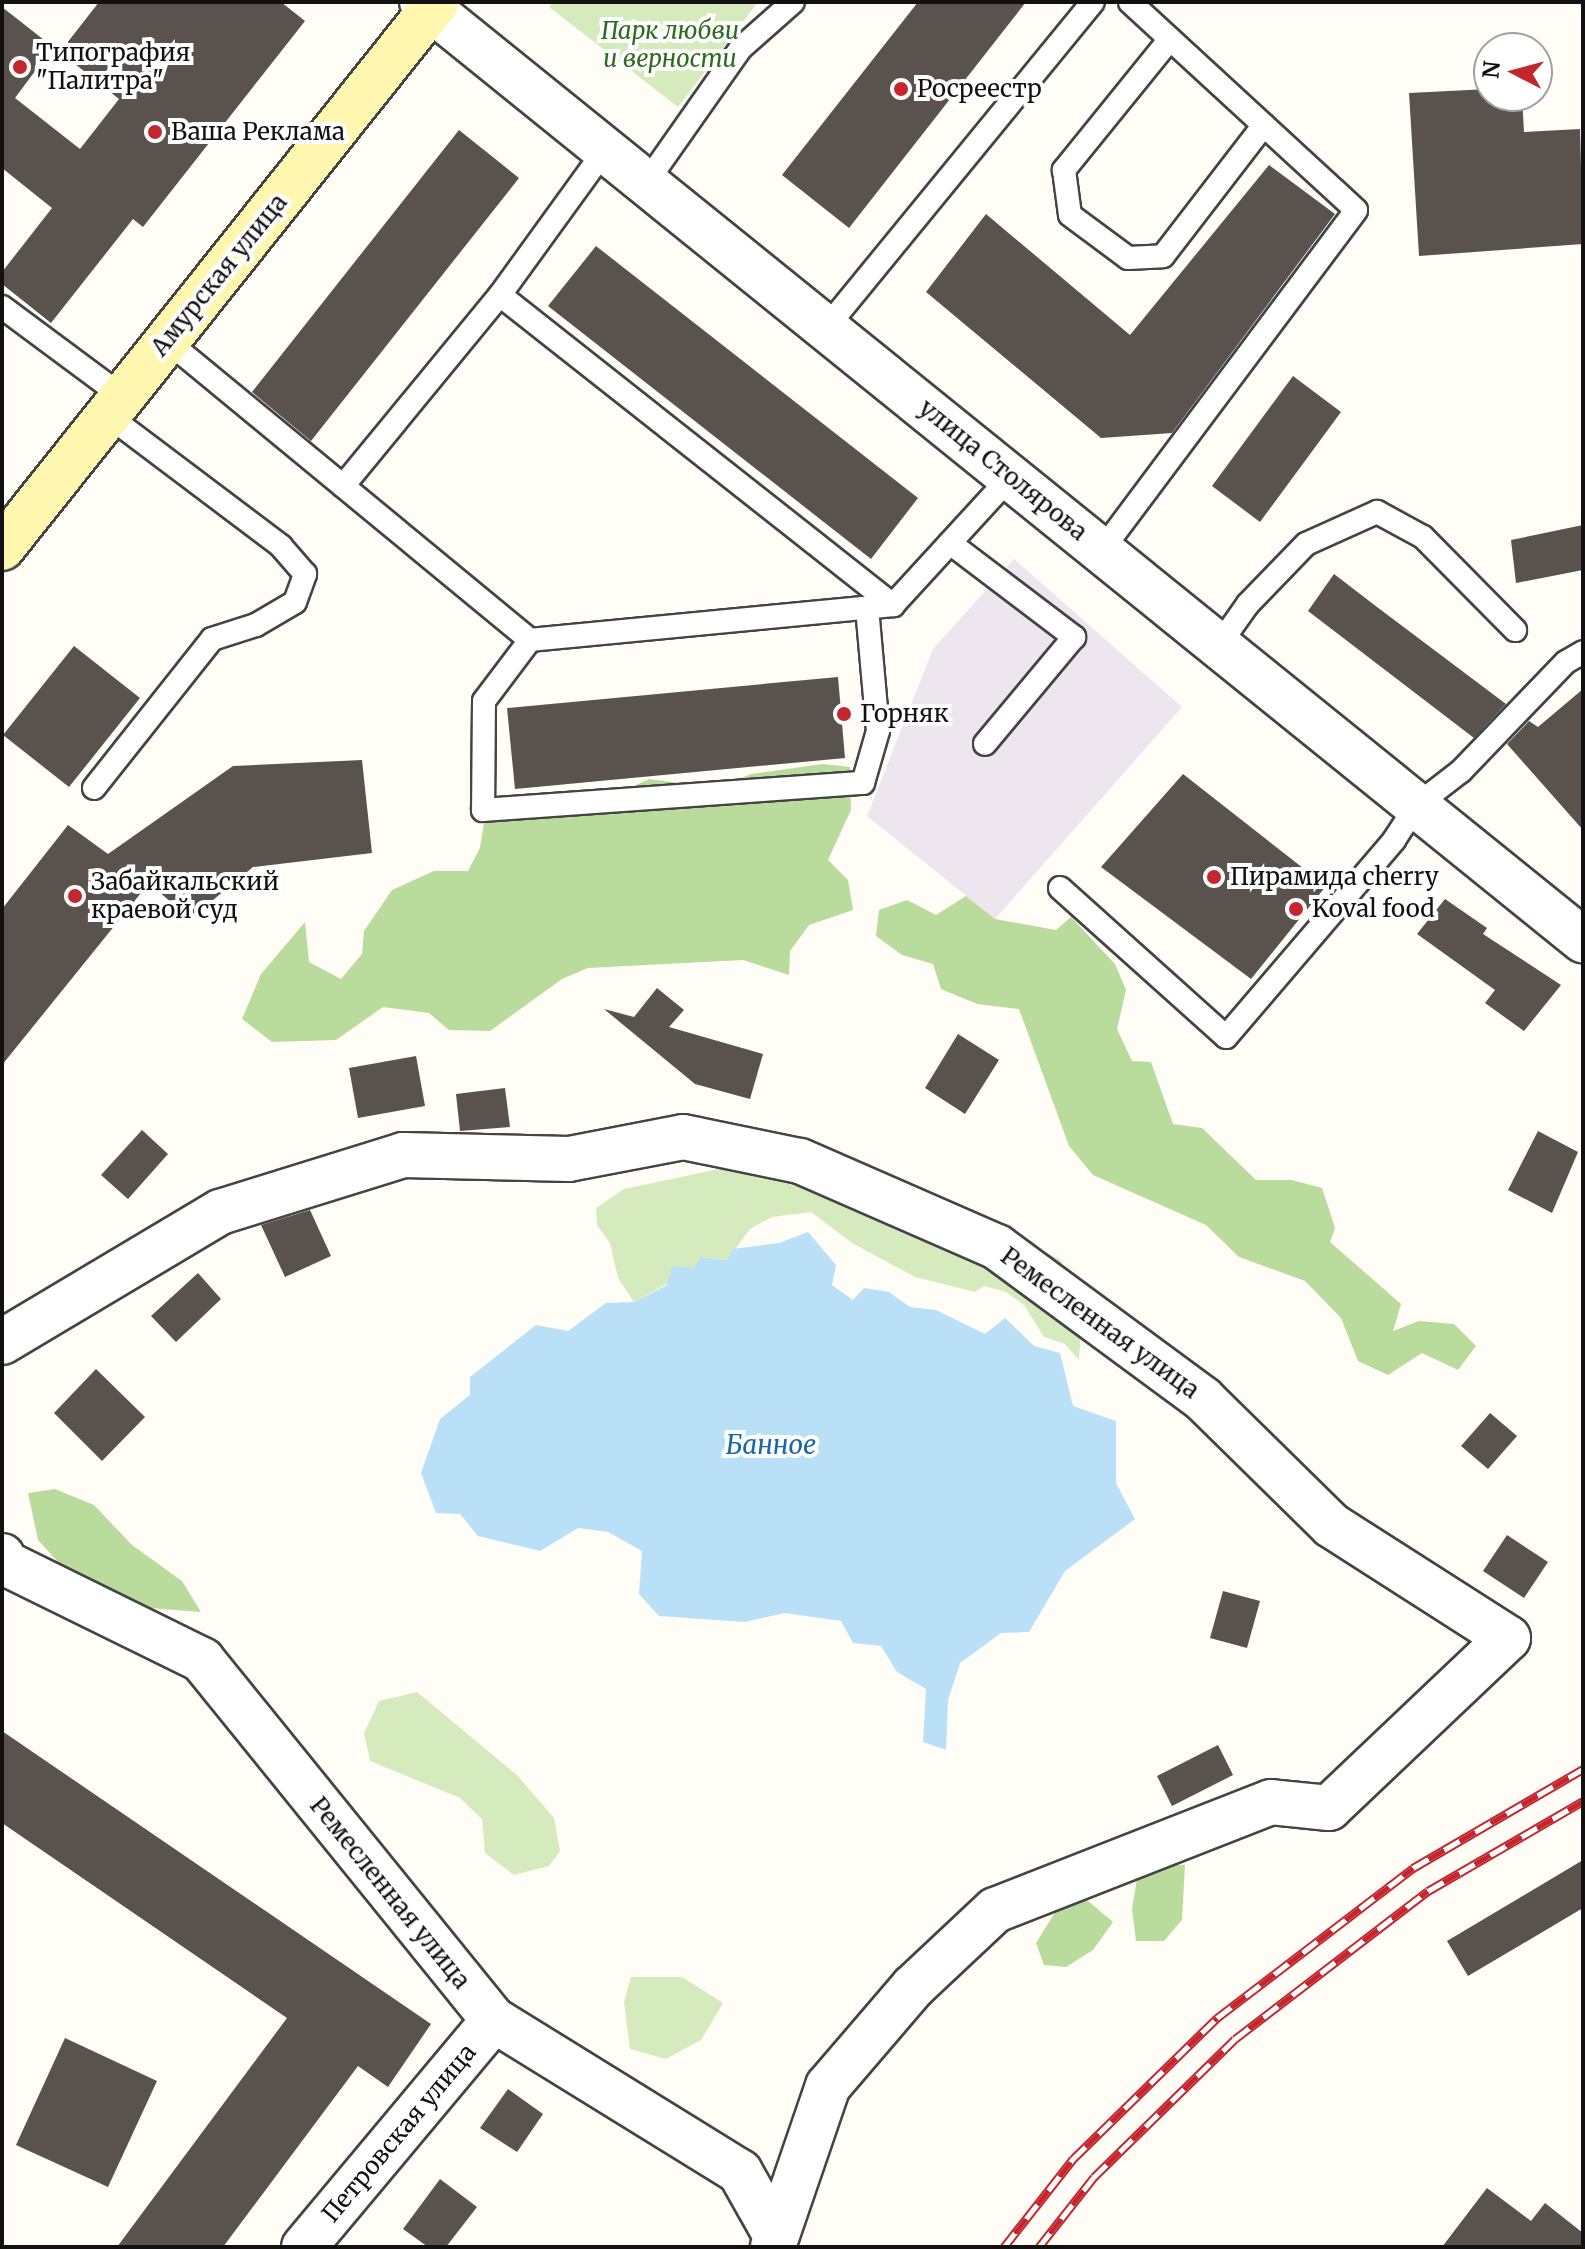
<!DOCTYPE html>
<meta charset="utf-8">
<style>
body{margin:0}
#map{position:relative;width:1585px;height:2249px;overflow:hidden;background:#fffdf5;font-family:Merriweather,serif}
div>[style]{position:absolute}
[style*='--x']{left:calc(var(--x)*1px);top:calc(var(--y)*1px);width:calc(var(--w)*1px);rotate:calc(var(--a)*1deg)}
.industrial>*{inset:0;background:#eee6ef}
.green>*{inset:0;background:#d5ebbd}
.forest>*{inset:0;background:#b9dc9c}
.water>*{inset:0;background:#b9e0f7}
.building>*{inset:0;background:#5a524d}
.roads{filter:drop-shadow(2px 0 #444) drop-shadow(-2px 0 #444) drop-shadow(0 2px #444) drop-shadow(0 -2px #444)}
.lane>*{height:22px;margin:-11px;padding:0 11px;transform-origin:11px;border-radius:11px;background:#fff}
.street>*{height:44px;margin:-22px;padding:0 22px;transform-origin:22px;border-radius:22px;background:#fff}
.secondary>*{height:44px;margin:-22px;padding:0 22px;transform-origin:22px;border-radius:22px;background:#fff6b0}
.rail>*{height:9px;margin-top:-4.5px;transform-origin:0;background:repeating-linear-gradient(90deg,#fff 0 18px,#c4262e 0 36px);box-sizing:border-box;border-block:2px solid #c4262e}
.dots>*{width:22px;height:22px;translate:-50% -50%;box-sizing:border-box;border:4px solid #fff;border-radius:50%}
span{translate:-50% -50%;white-space:nowrap;text-align:center;line-height:1.15;-webkit-text-stroke:8px #fff;paint-order:stroke}
.park-label{font-size:24px;color:#2f6b1f;font-style:italic}
.poi-label{font-size:24px;color:#111}
.left{translate:0 -50%;text-align:left}
.street-label{font-size:24px;color:#111}
.water-label{font-size:26px;color:#1768a6;font-style:italic}
.frame{position:absolute;inset:0;border:4px solid #111;pointer-events:none}
.north{position:absolute;left:1473px;top:32px;width:80px;height:80px;box-sizing:border-box;background:#fff;border:2px solid #a0a0a0;border-radius:50%;rotate:276deg;font-size:22px;font-weight:700;line-height:32px;text-align:center;color:#111}
.north::after{content:'';display:block;margin:auto;width:28px;height:36px;background:#c4262e;clip-path:polygon(50% 0,100% 100%,50% 72%,0 100%)}
</style>
<div id="map">
<div class="industrial">
<div style="clip-path:polygon(1014px 559px,1182px 707px,995px 919px,867px 816px,933px 649px)"></div>
</div>
<div class="green">
<div style="clip-path:polygon(553px 2px,758px 2px,678px 107px,549px 7px)"></div>
<div style="clip-path:polygon(738px 1165px,1030px 1245px,1061px 1260px,1081px 1326px,1079px 1360px,1065px 1344px,1044px 1337px,1024px 1305px,1006px 1292px,984px 1286px,975px 1292px,915px 1277px,852px 1243px,811px 1212px,772px 1217px,750px 1229px,727px 1260px,701px 1257px,695px 1268px,634px 1302px,618px 1278px,610px 1243px,597px 1225px,596px 1208px,624px 1189px)"></div>
<div style="clip-path:polygon(417px 1692px,517px 1775px,554px 1818px,560px 1851px,549px 1866px,514px 1875px,485px 1853px,482px 1819px,460px 1798px,370px 1761px,364px 1733px,379px 1701px)"></div>
<div style="clip-path:polygon(631px 1977px,682px 1977px,723px 2003px,701px 2040px,666px 2059px,630px 2049px,624px 2002px)"></div>
</div>
<div class="forest">
<div style="clip-path:polygon(823px 764px,850px 767px,851px 810px,828px 860px,848px 880px,853px 910px,809px 925px,790px 951px,789px 975px,743px 960px,588px 968px,562px 979px,490px 1031px,449px 1030px,429px 1013px,383px 1007px,336px 1040px,272px 1042px,242px 1019px,261px 974px,305px 922px,309px 962px,341px 979px,362px 954px,364px 931px,392px 890px,434px 871px,468px 871px,480px 848px,484px 822px,521px 811px,569px 816px,649px 779px,718px 788px,751px 774px)"></div>
<div style="clip-path:polygon(966px 896px,995px 919px,1056px 930px,1071px 917px,1115px 964px,1126px 990px,1117px 1029px,1132px 1061px,1151px 1062px,1173px 1124px,1202px 1128px,1256px 1180px,1292px 1180px,1322px 1188px,1335px 1228px,1330px 1242px,1401px 1304px,1393px 1331px,1419px 1321px,1454px 1324px,1476px 1346px,1458px 1370px,1422px 1353px,1388px 1375px,1358px 1361px,1341px 1318px,1305px 1281px,1239px 1257px,1206px 1225px,1093px 1175px,1069px 1146px,1019px 1009px,977px 1004px,941px 989px,933px 964px,902px 955px,876px 936px,879px 910px,907px 900px,936px 915px)"></div>
<div style="clip-path:polygon(55px 1489px,94px 1505px,132px 1545px,182px 1581px,201px 1612px,150px 1608px,70px 1575px,38px 1540px,28px 1493px)"></div>
<div style="clip-path:polygon(1161px 1865px,1185px 1865px,1182px 1920px,1164px 1941px,1136px 1941px,1132px 1909px,1138px 1873px)"></div>
<div style="clip-path:polygon(1081px 1895px,1113px 1922px,1093px 1950px,1066px 1967px,1044px 1965px,1036px 1943px,1061px 1903px)"></div>
</div>
<div class="water">
<div style="clip-path:polygon(808px 1232px,836px 1265px,832px 1285px,853px 1300px,864px 1288px,889px 1292px,910px 1307px,936px 1310px,985px 1334px,1005px 1318px,1034px 1346px,1060px 1353px,1073px 1406px,1116px 1421px,1116px 1483px,1135px 1519px,1065px 1571px,1029px 1632px,1001px 1633px,960px 1663px,948px 1700px,946px 1750px,923px 1742px,926px 1689px,897px 1672px,881px 1646px,853px 1643px,841px 1621px,785px 1613px,744px 1622px,659px 1616px,639px 1594px,642px 1551px,608px 1532px,578px 1528px,540px 1551px,478px 1536px,460px 1514px,436px 1513px,421px 1473px,440px 1419px,470px 1395px,470px 1377px,536px 1325px,568px 1331px,606px 1303px,634px 1302px,667px 1285px,672px 1266px,694px 1268px,701px 1257px,727px 1260px,733px 1249px,779px 1243px)"></div>
</div>
<div class="building">
<div style="clip-path:polygon(99px 2px,281px 2px,305px 21px,143px 227px,133px 219px,51px 323px,2px 284px,2px 272px,52px 208px,2px 168px,2px 7px,53px 47px,15px 98px,80px 149px,119px 99px,60px 52px)"></div>
<div style="clip-path:polygon(918px 2px,1026px 2px,849px 228px,782px 175px)"></div>
<div style="clip-path:polygon(1489px 89px,1489px 96px,1522px 96px,1524px 132px,1580px 129px,1583px 244px,1419px 256px,1409px 93px)"></div>
<div style="clip-path:polygon(459px 130px,519px 178px,311px 441px,252px 392px)"></div>
<div style="clip-path:polygon(1269px 165px,1335px 214px,1172px 433px,1101px 438px,926px 292px,986px 214px,1130px 335px)"></div>
<div style="clip-path:polygon(596px 246px,918px 498px,871px 559px,548px 306px)"></div>
<div style="clip-path:polygon(1293px 376px,1341px 412px,1260px 522px,1212px 486px)"></div>
<div style="clip-path:polygon(1583px 525px,1583px 570px,1516px 583px,1511px 540px)"></div>
<div style="clip-path:polygon(1334px 574px,1377px 607px,1506px 704px,1474px 738px,1308px 611px)"></div>
<div style="clip-path:polygon(74px 646px,140px 698px,69px 787px,3px 735px)"></div>
<div style="clip-path:polygon(838px 677px,845px 758px,515px 789px,507px 708px)"></div>
<div style="clip-path:polygon(1583px 689px,1583px 830px,1507px 744px,1529px 721px,1538px 727px)"></div>
<div style="clip-path:polygon(362px 760px,372px 853px,253px 867px,190px 919px,149px 883px,2px 1065px,2px 909px,68px 825px,108px 854px,233px 766px)"></div>
<div style="clip-path:polygon(1183px 774px,1326px 886px,1251px 979px,1101px 867px)"></div>
<div style="clip-path:polygon(1445px 899px,1487px 928px,1483px 934px,1561px 985px,1524px 1031px,1485px 1003px,1495px 990px,1417px 934px)"></div>
<div style="clip-path:polygon(657px 988px,684px 1010px,669px 1027px,763px 1054px,750px 1099px,695px 1084px,604px 1009px,634px 1017px)"></div>
<div style="clip-path:polygon(958px 1034px,999px 1060px,965px 1114px,925px 1088px)"></div>
<div style="clip-path:polygon(416px 1056px,425px 1106px,358px 1118px,349px 1068px)"></div>
<div style="clip-path:polygon(505px 1088px,510px 1127px,460px 1131px,456px 1094px)"></div>
<div style="clip-path:polygon(142px 1130px,168px 1154px,128px 1199px,101px 1175px)"></div>
<div style="clip-path:polygon(1538px 1131px,1578px 1152px,1552px 1213px,1508px 1190px)"></div>
<div style="clip-path:polygon(310px 1210px,331px 1256px,285px 1277px,261px 1225px)"></div>
<div style="clip-path:polygon(198px 1273px,221px 1299px,176px 1342px,151px 1316px)"></div>
<div style="clip-path:polygon(96px 1369px,145px 1417px,102px 1461px,54px 1413px)"></div>
<div style="clip-path:polygon(1490px 1413px,1517px 1436px,1488px 1469px,1461px 1446px)"></div>
<div style="clip-path:polygon(1507px 1535px,1548px 1562px,1524px 1598px,1483px 1571px)"></div>
<div style="clip-path:polygon(1223px 1591px,1260px 1601px,1247px 1648px,1210px 1638px)"></div>
<div style="clip-path:polygon(2px 1731px,431px 2024px,388px 2087px,358px 2066px,223px 2247px,117px 2247px,287px 2018px,2px 1823px)"></div>
<div style="clip-path:polygon(1218px 1745px,1233px 1775px,1172px 1806px,1157px 1776px)"></div>
<div style="clip-path:polygon(1583px 1860px,1583px 1908px,1468px 1976px,1447px 1941px)"></div>
<div style="clip-path:polygon(65px 2038px,157px 2081px,108px 2187px,16px 2145px)"></div>
<div style="clip-path:polygon(508px 2089px,543px 2114px,517px 2152px,480px 2128px)"></div>
<div style="clip-path:polygon(440px 2179px,477px 2207px,446px 2247px,428px 2247px,403px 2229px)"></div>
<div style="clip-path:polygon(1487px 2188px,1531px 2221px,1545px 2203px,1583px 2233px,1583px 2247px,1442px 2247px)"></div>
</div>
<div class="roads">
<div class="lane">
<div style="--x:1170;--y:39;--w:169;--a:129"></div>
<div style="--x:1064;--y:170;--w:45;--a:82.4"></div>
<div style="--x:1070;--y:215;--w:72;--a:36.6"></div>
<div style="--x:1128;--y:258;--w:35;--a:-3"></div>
<div style="--x:1163;--y:256;--w:165;--a:-52.4"></div>
<div style="--x:646;--y:183;--w:165;--a:-54.9"></div>
<div style="--x:741;--y:48;--w:69;--a:-41.5"></div>
<div style="--x:500;--y:295;--w:501;--a:38.27"></div>
<div style="--x:893;--y:605;--w:175;--a:-47.5"></div>
<div style="--x:2;--y:307;--w:149;--a:36.6"></div>
<div style="--x:826;--y:328;--w:421;--a:-50.7"></div>
<div style="--x:166;--y:340;--w:472;--a:39.5"></div>
<div style="--x:530;--y:640;--w:365;--a:-5.5"></div>
<div style="--x:343;--y:486;--w:247;--a:-50.6"></div>
<div style="--x:500;--y:295;--w:179;--a:-54.1"></div>
<div style="--x:950;--y:543;--w:156;--a:37.2"></div>
<div style="--x:1074;--y:637;--w:139;--a:129.8"></div>
<div style="--x:1102;--y:550;--w:424;--a:-53.2"></div>
<div style="--x:1356;--y:210;--w:307;--a:-137.4"></div>
<div style="--x:530;--y:640;--w:76;--a:127"></div>
<div style="--x:484;--y:701;--w:109;--a:90.5"></div>
<div style="--x:483;--y:810;--w:381;--a:-4.1"></div>
<div style="--x:863;--y:783;--w:54;--a:-73.9"></div>
<div style="--x:878;--y:731;--w:123;--a:-95.1"></div>
<div style="--x:1219;--y:645;--w:50;--a:-54.7"></div>
<div style="--x:1248;--y:604;--w:83;--a:-46"></div>
<div style="--x:1306;--y:544;--w:78;--a:-24.3"></div>
<div style="--x:1377;--y:512;--w:52;--a:28.5"></div>
<div style="--x:1423;--y:537;--w:131;--a:45.3"></div>
<div style="--x:94;--y:788;--w:190;--a:-51.6"></div>
<div style="--x:212;--y:639;--w:46;--a:-17.7"></div>
<div style="--x:256;--y:625;--w:45;--a:-30.5"></div>
<div style="--x:295;--y:602;--w:30;--a:-70"></div>
<div style="--x:305;--y:574;--w:37;--a:-131"></div>
<div style="--x:281;--y:546;--w:218;--a:-143"></div>
<div style="--x:1060;--y:888;--w:223;--a:41.9"></div>
<div style="--x:1226;--y:1037;--w:259;--a:-49.5"></div>
<div style="--x:1394;--y:840;--w:42;--a:-56.7"></div>
<div style="--x:1417;--y:805;--w:56;--a:-37.7"></div>
<div style="--x:1461;--y:771;--w:151;--a:-46.1"></div>
<div style="--x:1566;--y:662;--w:20;--a:-30"></div>
</div>
<div class="street">
<div style="--x:422;--y:2;--w:1493;--a:38.94"></div>
<div style="--x:2;--y:1342;--w:254;--a:-30.8"></div>
<div style="--x:220;--y:1212;--w:192;--a:-17.3"></div>
<div style="--x:403;--y:1155;--w:166;--a:1.4"></div>
<div style="--x:569;--y:1159;--w:116;--a:-10.9"></div>
<div style="--x:683;--y:1137;--w:119;--a:11.6"></div>
<div style="--x:800;--y:1161;--w:215;--a:23.6"></div>
<div style="--x:997;--y:1247;--w:256;--a:36.4"></div>
<div style="--x:1203;--y:1399;--w:180;--a:44.5"></div>
<div style="--x:1331;--y:1525;--w:210;--a:32.6"></div>
<div style="--x:1508;--y:1638;--w:247;--a:136.5"></div>
<div style="--x:1329;--y:1808;--w:58;--a:-174.1"></div>
<div style="--x:1271;--y:1802;--w:296;--a:158.6"></div>
<div style="--x:995;--y:1910;--w:112;--a:136.8"></div>
<div style="--x:913;--y:1987;--w:130;--a:130.6"></div>
<div style="--x:828;--y:2086;--w:170;--a:108.9"></div>
<div style="--x:2;--y:1556;--w:8;--a:67"></div>
<div style="--x:5;--y:1563;--w:220;--a:26.2"></div>
<div style="--x:202;--y:1660;--w:464;--a:51"></div>
<div style="--x:494;--y:2020;--w:289;--a:31.7"></div>
<div style="--x:740;--y:2172;--w:73;--a:60.6"></div>
<div style="--x:304;--y:2247;--w:296;--a:-50.1"></div>
</div>
<div class="secondary">
<div style="--x:2;--y:548;--w:698;--a:-51.46"></div>
</div>
</div>
<div class="rail">
<div style="--x:1004;--y:2247;--w:112;--a:-51.9"></div>
<div style="--x:1073;--y:2159;--w:202;--a:-44.4"></div>
<div style="--x:1217;--y:2018;--w:247;--a:-37.4"></div>
<div style="--x:1413;--y:1868;--w:197;--a:-30.2"></div>
<div style="--x:1039;--y:2247;--w:89;--a:-51.8"></div>
<div style="--x:1094;--y:2177;--w:197;--a:-44.4"></div>
<div style="--x:1235;--y:2039;--w:243;--a:-37.5"></div>
<div style="--x:1428;--y:1891;--w:179;--a:-30.1"></div>
</div>
<div class="dots">
<div style="left:20px;top:67px;background:#c4262e"></div>
<div style="left:901px;top:89px;background:#c4262e"></div>
<div style="left:155px;top:132px;background:#c4262e"></div>
<div style="left:844px;top:714px;background:#c4262e"></div>
<div style="left:1214px;top:877px;background:#c4262e"></div>
<div style="left:75px;top:896px;background:#c4262e"></div>
<div style="left:1296px;top:909px;background:#c4262e"></div>
</div>
<div class="park-label">
<span style="left:670px;top:45px">Парк любви<br>и верности</span>
</div>
<div class="poi-label">
<span class="left" style="left:36px;top:67px">Типография<br>"Палитра"</span>
<span class="left" style="left:917px;top:89px">Росреестр</span>
<span class="left" style="left:171px;top:132px">Ваша Реклама</span>
<span class="left" style="left:860px;top:714px">Горняк</span>
<span class="left" style="left:1230px;top:877px">Пирамида cherry</span>
<span class="left" style="left:91px;top:896px">Забайкальский<br>краевой суд</span>
<span class="left" style="left:1312px;top:909px">Koval food</span>
</div>
<div class="street-label">
<span style="left:219px;top:275px;rotate:-51deg">Амурская улица</span>
<span style="left:1003px;top:470px;rotate:39deg">улица Столярова</span>
<span style="left:1100px;top:1323px;rotate:36deg">Ремесленная улица</span>
<span style="left:390px;top:1893px;rotate:51deg">Ремесленная улица</span>
<span style="left:399px;top:2133px;rotate:-50deg">Петровская улица</span>
</div>
<div class="water-label">
<span style="left:771px;top:1445px">Банное</span>
</div>
<div class="frame"></div>
<div class="north">N</div>
</div>
